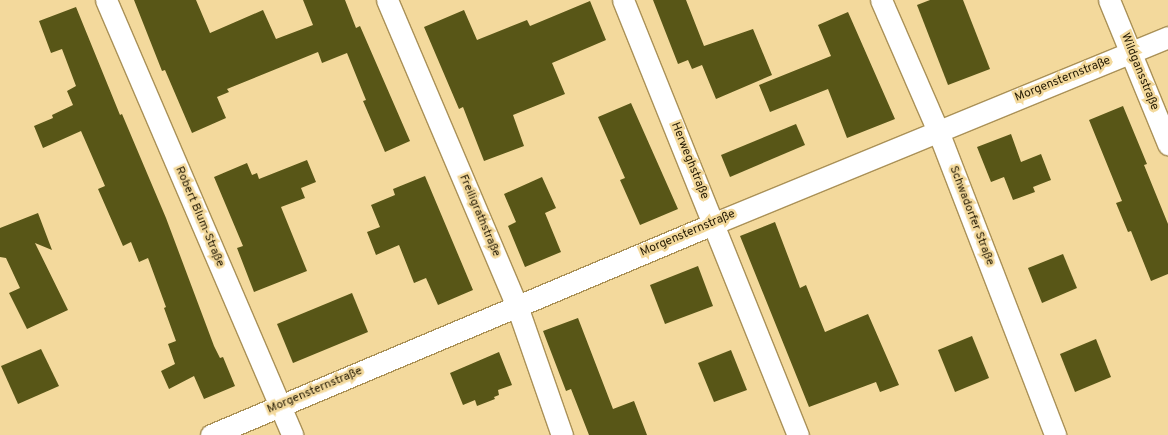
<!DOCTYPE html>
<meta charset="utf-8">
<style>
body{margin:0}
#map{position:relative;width:1168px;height:435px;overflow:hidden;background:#f3d99c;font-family:Overpass,sans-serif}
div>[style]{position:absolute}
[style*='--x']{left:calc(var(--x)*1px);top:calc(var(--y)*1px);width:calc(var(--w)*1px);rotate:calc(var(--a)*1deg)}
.building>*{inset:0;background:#585617}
.roads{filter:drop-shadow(1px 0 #aa9157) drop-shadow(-1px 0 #aa9157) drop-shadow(0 1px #aa9157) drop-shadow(0 -1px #aa9157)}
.street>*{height:21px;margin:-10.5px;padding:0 10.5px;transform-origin:10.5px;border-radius:10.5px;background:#fff}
span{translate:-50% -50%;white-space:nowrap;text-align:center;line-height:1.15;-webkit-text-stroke:5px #f3d99c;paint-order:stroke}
.street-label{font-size:12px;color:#241a03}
</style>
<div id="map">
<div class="building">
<div style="clip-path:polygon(134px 0,196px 0,210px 33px,263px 10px,276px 39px,313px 25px,303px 0,345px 0,356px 28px,360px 26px,410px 141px,385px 152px,363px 101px,366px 100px,347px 53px,322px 63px,318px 52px,227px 89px,229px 92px,217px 97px,226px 118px,192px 133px,165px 70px,162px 71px)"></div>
<div style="clip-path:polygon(653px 0,686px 0,704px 46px,753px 29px,772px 75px,716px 99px,702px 65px,692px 69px,688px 60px,678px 64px)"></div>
<div style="clip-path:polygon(930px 0,963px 0,990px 69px,948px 85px,917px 5px)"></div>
<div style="clip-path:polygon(590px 1px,606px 40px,552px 63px,565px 94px,513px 115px,524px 146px,484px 161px,463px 107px,459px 109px,424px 27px,464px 10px,477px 40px,527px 20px,530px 26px)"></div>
<div style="clip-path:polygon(76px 7px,120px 115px,122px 114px,166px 218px,214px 346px,220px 358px,223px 357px,235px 386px,204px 399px,194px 376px,169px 389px,161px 371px,175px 364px,168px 344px,176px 341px,164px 308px,166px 307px,148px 258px,139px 262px,131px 242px,123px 246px,98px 189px,105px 186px,81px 131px,43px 148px,34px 126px,53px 118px,52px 115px,73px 105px,67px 91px,76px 86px,62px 49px,51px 53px,39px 21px)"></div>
<div style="clip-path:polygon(848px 12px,895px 119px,847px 138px,828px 89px,770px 112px,759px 85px,831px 56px,818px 25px)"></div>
<div style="clip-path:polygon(631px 103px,678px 209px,640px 225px,620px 180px,625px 178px,598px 117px)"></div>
<div style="clip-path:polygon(1123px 106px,1147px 164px,1144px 165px,1168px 224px,1168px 274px,1151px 281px,1131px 231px,1128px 232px,1116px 203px,1122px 201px,1089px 120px)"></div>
<div style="clip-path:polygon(796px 124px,805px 145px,730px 177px,721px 155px)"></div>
<div style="clip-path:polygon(1011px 134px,1021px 162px,1041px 154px,1051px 180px,1033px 187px,1035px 192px,1013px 200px,1004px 177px,991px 182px,977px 147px)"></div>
<div style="clip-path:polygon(307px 160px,316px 182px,301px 188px,305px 198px,281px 207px,307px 271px,254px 292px,237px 248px,243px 246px,214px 177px,247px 163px,252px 175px,257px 173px,259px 179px)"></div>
<div style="clip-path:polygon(425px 176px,473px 290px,438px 305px,426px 278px,414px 283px,399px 245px,376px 255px,367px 232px,380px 227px,371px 205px,395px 195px,393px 189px)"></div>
<div style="clip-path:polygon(542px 177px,556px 208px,545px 213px,561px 252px,525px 267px,508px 226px,516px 222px,504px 194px)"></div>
<div style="clip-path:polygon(38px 213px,52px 250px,35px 243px,68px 310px,27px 329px,9px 293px,20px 288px,6px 258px,0 257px,0 228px)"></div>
<div style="clip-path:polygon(775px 222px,800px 288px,806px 285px,825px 332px,868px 314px,899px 385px,880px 392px,876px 382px,809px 407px,740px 236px)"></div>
<div style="clip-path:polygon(1063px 254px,1077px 288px,1042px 303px,1028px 268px)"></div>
<div style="clip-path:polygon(698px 266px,713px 306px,665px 324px,650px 285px)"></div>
<div style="clip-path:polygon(352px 293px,368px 332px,293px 363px,277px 324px)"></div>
<div style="clip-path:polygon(578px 318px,613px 409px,634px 401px,647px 435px,589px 435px,571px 389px,566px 391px,543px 331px)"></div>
<div style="clip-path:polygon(972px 336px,989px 378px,955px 392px,938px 350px)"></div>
<div style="clip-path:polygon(1096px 339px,1111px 377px,1075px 392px,1060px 354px)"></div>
<div style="clip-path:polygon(41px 349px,59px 386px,18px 404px,1px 366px)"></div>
<div style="clip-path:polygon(731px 350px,747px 390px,714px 402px,698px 363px)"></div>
<div style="clip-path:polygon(499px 352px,512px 385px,498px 390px,499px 395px,494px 397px,495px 399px,477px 406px,475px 400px,463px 405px,450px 373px)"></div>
</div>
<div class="roads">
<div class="street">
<div style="--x:106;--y:0;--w:473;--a:66.8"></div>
<div style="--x:387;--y:0;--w:332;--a:67"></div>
<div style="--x:517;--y:306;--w:137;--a:70.8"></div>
<div style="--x:623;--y:0;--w:469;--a:68.1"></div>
<div style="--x:881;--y:0;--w:143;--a:66.5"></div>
<div style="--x:938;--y:131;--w:326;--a:68.9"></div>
<div style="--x:1109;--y:0;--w:156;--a:67.7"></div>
<div style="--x:211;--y:435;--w:547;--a:-22.81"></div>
<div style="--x:715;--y:223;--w:490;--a:-22.3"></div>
</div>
</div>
<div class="street-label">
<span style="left:1139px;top:72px;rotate:68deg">Wildgansstraße</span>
<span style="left:1063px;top:80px;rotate:-22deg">Morgensternstraße</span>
<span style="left:689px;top:161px;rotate:68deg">Herweghstraße</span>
<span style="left:479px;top:216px;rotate:67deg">Freiligrathstraße</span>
<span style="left:971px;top:216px;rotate:69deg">Schwadorfer Straße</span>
<span style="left:199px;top:217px;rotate:67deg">Robert Blum-Straße</span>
<span style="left:688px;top:234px;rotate:-23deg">Morgensternstraße</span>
<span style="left:315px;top:391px;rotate:-23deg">Morgensternstraße</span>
</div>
</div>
